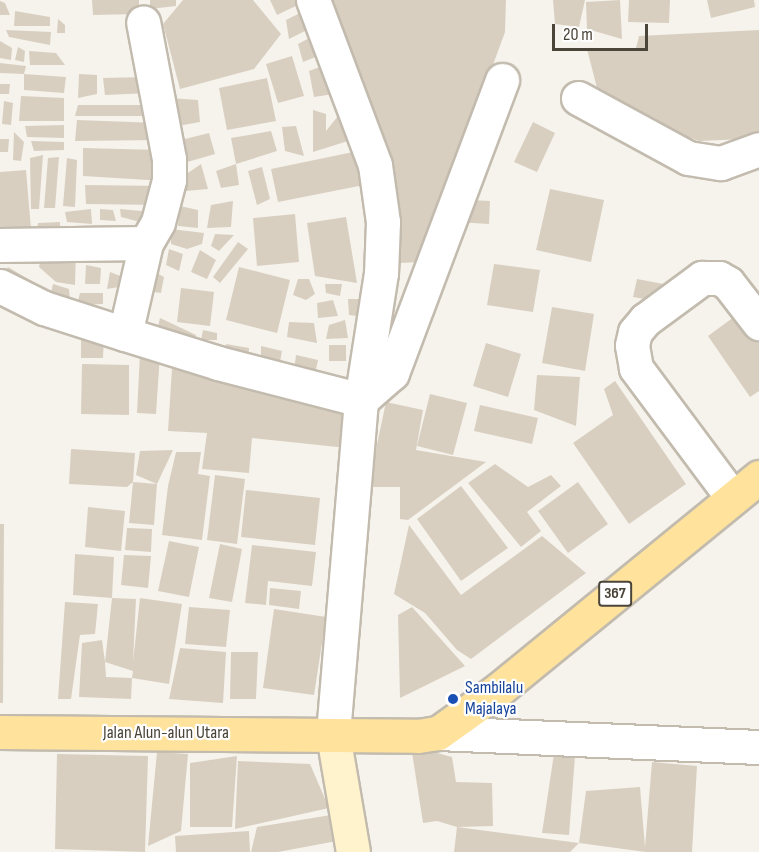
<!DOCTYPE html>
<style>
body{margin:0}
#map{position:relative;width:759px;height:852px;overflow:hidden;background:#f6f3ec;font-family:"Sofia Sans Condensed",sans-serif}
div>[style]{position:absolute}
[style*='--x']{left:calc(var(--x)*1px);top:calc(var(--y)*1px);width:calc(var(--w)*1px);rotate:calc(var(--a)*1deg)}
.building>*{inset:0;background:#d8cfc1}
.roads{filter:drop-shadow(2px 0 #c2bbae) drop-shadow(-2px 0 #c2bbae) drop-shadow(0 2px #c2bbae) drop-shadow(0 -2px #c2bbae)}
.minor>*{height:33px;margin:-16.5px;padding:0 16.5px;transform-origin:16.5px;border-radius:16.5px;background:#fff}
.tertiary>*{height:33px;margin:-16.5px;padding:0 16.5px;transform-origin:16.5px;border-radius:16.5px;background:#fff}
.secondary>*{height:33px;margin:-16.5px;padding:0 16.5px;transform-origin:16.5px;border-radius:16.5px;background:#fff3cd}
.primary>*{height:33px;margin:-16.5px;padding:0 16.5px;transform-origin:16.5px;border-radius:16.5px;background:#ffe39c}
.dots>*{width:16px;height:16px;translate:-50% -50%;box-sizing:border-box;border:3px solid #fff;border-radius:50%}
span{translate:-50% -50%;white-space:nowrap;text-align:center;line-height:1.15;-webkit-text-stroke:4.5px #fff;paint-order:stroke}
.shield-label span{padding:2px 4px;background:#fff;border:2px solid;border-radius:4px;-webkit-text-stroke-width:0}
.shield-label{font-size:16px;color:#4b4439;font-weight:700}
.transit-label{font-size:18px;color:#164399}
.left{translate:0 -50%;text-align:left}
.street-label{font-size:18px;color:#4b4439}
.scale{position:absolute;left:552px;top:24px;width:96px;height:27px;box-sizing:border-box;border:3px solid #4b4439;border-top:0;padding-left:8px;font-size:18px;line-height:21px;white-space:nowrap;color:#4b4439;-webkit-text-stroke:4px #fff;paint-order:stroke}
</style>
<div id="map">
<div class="building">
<div style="clip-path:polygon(92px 0,139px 0,139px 14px,93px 15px)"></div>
<div style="clip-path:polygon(150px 0,176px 0,176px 6px,150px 9px)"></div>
<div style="clip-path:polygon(183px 0,253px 0,281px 34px,254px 69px,180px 89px,163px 24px)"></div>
<div style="clip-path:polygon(270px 0,300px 0,302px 3px,277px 15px)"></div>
<div style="clip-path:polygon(328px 0,506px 0,505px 32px,421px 262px,398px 263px,391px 175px)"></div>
<div style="clip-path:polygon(553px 0,585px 0,579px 27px,555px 24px)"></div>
<div style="clip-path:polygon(620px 0,622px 39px,587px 29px,586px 2px)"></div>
<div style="clip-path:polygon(629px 0,670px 0,669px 23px,628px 22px)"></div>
<div style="clip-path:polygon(707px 0,754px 0,755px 7px,711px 18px)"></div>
<div style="clip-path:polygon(0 1px,5px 3px,10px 15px,0 15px)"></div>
<div style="clip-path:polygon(15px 11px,50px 17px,50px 26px,14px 26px)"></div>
<div style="clip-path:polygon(304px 11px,311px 28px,289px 39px,286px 20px)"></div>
<div style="clip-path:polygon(58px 19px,65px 25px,65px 33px,57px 33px)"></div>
<div style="clip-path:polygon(6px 30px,51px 32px,50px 45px,9px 37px)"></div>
<div style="clip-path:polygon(759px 30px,759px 133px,745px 139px,699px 141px,623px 113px,600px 100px,587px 49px,636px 48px,639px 36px)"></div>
<div style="clip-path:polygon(317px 34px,323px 54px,303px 62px,298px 44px)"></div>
<div style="clip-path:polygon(0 41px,12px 48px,11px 60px,0 58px)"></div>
<div style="clip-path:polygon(18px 47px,25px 51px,24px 62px,15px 60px)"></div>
<div style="clip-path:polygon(29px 51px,56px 53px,65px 65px,30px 65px)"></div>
<div style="clip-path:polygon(292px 56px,304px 96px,278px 103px,266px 64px)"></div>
<div style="clip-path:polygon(0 63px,26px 66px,24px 74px,0 73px)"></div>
<div style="clip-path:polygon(325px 65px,340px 93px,314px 97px,309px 71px)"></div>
<div style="clip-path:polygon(24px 74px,66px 77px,64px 93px,24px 90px)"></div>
<div style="clip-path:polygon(79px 74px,97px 75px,97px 94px,78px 98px)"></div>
<div style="clip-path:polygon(146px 77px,151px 93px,105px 95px,103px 78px)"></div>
<div style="clip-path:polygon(267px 78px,276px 121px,227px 130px,219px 88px)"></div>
<div style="clip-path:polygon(0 84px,10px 84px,9px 94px,0 94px)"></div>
<div style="clip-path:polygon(21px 96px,64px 98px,64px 121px,19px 121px)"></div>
<div style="clip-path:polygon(170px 98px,198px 100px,200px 122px,172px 127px)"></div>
<div style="clip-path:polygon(4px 101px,13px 103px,11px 125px,2px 124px)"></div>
<div style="clip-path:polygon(78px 105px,154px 105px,156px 116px,75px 116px)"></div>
<div style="clip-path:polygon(313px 110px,326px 114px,326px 131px,342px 111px,348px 141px,313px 152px)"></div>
<div style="clip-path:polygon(77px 120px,158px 123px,160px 140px,75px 141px)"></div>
<div style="clip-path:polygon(533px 122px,555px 133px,537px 172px,514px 162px)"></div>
<div style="clip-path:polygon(64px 125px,64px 138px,27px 137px,25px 126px)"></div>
<div style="clip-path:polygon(296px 126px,304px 156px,285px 151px,282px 127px)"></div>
<div style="clip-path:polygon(271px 131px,277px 151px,236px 164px,231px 138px)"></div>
<div style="clip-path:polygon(14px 132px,24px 142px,21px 161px,13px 160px)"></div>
<div style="clip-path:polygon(209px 133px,215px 154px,184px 163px,181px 140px)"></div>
<div style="clip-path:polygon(0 139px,9px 139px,8px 152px,0 152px)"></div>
<div style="clip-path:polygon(31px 141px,64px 142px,64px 150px,34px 151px)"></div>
<div style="clip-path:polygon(83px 148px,162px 150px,164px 181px,83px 176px)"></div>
<div style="clip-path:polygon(358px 151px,364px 185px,278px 202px,271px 169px)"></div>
<div style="clip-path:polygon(43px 155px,39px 209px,31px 209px,30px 158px)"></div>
<div style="clip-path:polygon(59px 157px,55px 208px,44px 208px,48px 158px)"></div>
<div style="clip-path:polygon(67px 158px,77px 160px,75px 207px,63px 206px)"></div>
<div style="clip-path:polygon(201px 164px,208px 189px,186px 191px,182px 177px)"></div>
<div style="clip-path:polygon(236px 164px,239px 185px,221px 188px,216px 171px)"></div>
<div style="clip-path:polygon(262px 167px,270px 199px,257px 205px,248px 171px)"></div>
<div style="clip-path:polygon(26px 170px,31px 229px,0 231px,0 172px)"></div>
<div style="clip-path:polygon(85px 185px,162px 186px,160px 205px,86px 204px)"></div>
<div style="clip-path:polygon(550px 189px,604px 200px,591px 262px,536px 250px)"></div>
<div style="clip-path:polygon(470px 200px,490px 201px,489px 224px,456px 222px)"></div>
<div style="clip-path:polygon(233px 201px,231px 227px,207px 228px,211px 205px)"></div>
<div style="clip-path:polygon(180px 206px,198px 210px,198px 228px,178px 226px)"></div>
<div style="clip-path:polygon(91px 209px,92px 224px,67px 222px,65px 212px)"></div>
<div style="clip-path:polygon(100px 209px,113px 210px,116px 221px,100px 220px)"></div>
<div style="clip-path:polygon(120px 209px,142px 211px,140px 222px,121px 217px)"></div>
<div style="clip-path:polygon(295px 214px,299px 262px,257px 266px,253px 218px)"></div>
<div style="clip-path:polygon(346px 217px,357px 283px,315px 276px,307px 223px)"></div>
<div style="clip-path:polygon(60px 222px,60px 239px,40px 237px,41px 226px,36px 233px,38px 223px)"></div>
<div style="clip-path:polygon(171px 229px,204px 233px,202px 244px,187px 249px,171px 244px)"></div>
<div style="clip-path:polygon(215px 234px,234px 235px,219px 251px,211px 246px)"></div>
<div style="clip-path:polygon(238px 242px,248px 249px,220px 283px,213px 277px)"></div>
<div style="clip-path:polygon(43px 248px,76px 248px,75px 285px,56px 282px,39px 267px)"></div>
<div style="clip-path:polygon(169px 249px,183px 254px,179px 271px,166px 265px)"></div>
<div style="clip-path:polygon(200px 250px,216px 260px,207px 279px,191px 272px)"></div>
<div style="clip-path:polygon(494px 264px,540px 270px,533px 312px,487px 305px)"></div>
<div style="clip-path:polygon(86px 265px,101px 268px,100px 284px,85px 284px)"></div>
<div style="clip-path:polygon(8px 267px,43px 288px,34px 297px,3px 276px)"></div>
<div style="clip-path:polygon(239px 267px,290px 280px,277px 333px,226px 320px)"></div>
<div style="clip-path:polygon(151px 270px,164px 277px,161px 293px,146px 291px)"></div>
<div style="clip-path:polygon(110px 272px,123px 277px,125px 286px,107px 289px)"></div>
<div style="clip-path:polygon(298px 279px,309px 279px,315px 294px,306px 300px,293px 295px)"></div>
<div style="clip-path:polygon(637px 279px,674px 286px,657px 301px,633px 297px)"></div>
<div style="clip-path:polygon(53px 284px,69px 289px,70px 301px,50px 297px)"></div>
<div style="clip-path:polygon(325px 284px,342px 284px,340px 296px,326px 293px)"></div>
<div style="clip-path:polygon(181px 288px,214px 292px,210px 326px,177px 322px)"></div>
<div style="clip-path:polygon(80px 293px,103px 293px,103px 304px,77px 305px)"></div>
<div style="clip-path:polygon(348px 299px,367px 299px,371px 318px,349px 315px)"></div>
<div style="clip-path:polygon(333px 300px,338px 316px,318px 318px,317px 303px)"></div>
<div style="clip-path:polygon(552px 307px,594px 314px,585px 371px,542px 363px)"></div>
<div style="clip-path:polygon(738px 314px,759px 343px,759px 391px,750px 397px,708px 336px)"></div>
<div style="clip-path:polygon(160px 318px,196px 335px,190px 350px,156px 335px)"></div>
<div style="clip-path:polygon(345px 320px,348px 338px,326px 339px,329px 325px)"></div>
<div style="clip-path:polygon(289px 322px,314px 323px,317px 343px,287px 337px)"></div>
<div style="clip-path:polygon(203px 330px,217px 333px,217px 340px,201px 340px)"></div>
<div style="clip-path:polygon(81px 336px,104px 336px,103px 358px,81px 358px)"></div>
<div style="clip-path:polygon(486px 343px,521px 354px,508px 397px,473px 386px)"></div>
<div style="clip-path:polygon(226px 344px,249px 348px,248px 363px,226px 362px)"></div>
<div style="clip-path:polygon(329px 345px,346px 345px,346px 361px,329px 361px)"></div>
<div style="clip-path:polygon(261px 346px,282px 351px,278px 373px,261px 367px)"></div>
<div style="clip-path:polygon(140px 353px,160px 354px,156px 414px,137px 413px)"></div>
<div style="clip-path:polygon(296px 355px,318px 360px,313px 383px,293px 378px)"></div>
<div style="clip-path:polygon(82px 364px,129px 365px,129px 415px,81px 414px)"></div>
<div style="clip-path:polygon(172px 368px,356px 404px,347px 448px,252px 438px,249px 473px,202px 469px,207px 433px,168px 431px)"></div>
<div style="clip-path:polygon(537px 375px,580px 377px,576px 426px,534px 410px)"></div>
<div style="clip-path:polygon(615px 381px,686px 484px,629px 524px,573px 443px,613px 415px,604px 389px)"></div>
<div style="clip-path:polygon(430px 394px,467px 403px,453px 455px,417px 446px)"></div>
<div style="clip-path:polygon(386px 402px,423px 410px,416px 450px,486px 462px,408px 520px,400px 519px,400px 487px,368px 487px)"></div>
<div style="clip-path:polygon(480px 405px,538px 418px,532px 444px,474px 431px)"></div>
<div style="clip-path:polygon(71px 449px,135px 453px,133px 482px,157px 484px,154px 525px,129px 523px,133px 482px,127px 487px,69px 484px)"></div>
<div style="clip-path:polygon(173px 450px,157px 484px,136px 475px,140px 451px)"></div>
<div style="clip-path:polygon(176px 452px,201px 452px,198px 474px,210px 476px,202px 540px,162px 535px,168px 486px)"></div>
<div style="clip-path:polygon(495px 464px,528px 487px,551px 475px,561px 486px,527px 512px,541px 531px,521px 547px,468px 483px)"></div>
<div style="clip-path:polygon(215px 475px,245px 479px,237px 544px,207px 540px)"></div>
<div style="clip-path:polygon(578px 482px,608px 524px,568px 553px,538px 511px)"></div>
<div style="clip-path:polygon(461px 486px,508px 548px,461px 581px,417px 519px)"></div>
<div style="clip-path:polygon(246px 490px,320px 498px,315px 545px,241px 537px)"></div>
<div style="clip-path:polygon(88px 507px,125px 511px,121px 551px,85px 547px)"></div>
<div style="clip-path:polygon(0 524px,4px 524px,3px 703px,0 703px)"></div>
<div style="clip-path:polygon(409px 525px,461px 595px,542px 536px,586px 573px,471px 659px,457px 650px,425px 613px,394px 594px)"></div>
<div style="clip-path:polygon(127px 528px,152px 529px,151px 552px,125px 550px)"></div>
<div style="clip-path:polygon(169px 541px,199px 547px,189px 597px,158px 591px)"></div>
<div style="clip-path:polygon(220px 544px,242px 549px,232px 602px,209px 598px)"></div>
<div style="clip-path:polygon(252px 545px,316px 552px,312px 586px,268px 581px,266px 605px,245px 603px)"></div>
<div style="clip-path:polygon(evenodd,75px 554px,114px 557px,112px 598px,136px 599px,133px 662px,140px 598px,182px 604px,169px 684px,132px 678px,131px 699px,79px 697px,82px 643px,102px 640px,105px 662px,112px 598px,73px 595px,75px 554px,105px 662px,133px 671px,132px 678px,106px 677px,105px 662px)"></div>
<div style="clip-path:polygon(124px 555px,151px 556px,148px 588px,121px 585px)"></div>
<div style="clip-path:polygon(270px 588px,301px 591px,299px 609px,269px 605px)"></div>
<div style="clip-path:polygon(65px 602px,98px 604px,95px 634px,80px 635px,71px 699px,58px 699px)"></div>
<div style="clip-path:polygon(189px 607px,230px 610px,226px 647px,185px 644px)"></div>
<div style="clip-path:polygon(412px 607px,465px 666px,400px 698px,398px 615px)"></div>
<div style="clip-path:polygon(274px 609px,326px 617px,314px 695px,263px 688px)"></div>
<div style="clip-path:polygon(180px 648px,226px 652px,223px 703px,169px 699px)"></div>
<div style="clip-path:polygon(231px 652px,258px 652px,256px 699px,230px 699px)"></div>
<div style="clip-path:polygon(411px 746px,452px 757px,456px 782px,492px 783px,493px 826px,457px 827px,437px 821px,423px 823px)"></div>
<div style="clip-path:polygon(157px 752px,188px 754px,181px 831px,148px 846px)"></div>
<div style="clip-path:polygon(57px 754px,148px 756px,145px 852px,55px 849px)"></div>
<div style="clip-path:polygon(554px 754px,575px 756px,569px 835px,542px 833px)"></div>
<div style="clip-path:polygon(237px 756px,232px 827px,190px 827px,190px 763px)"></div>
<div style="clip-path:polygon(238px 761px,310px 764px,329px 808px,235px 829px)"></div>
<div style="clip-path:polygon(652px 762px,697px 766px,692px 852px,646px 852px,579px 843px,586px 791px,640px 787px,645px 847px)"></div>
<div style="clip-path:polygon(337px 814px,342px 840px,278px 852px,251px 852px,257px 827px)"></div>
<div style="clip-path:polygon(457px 827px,579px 843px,570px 852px,454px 852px)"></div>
<div style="clip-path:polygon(249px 831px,250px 852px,176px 852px,175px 836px)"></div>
</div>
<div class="roads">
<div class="minor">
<div style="--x:578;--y:98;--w:125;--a:28.6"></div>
<div style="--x:688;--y:158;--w:33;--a:9"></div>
<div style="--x:721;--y:163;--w:40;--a:-20.2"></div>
<div style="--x:0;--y:245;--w:146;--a:-0.8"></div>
<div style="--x:146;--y:243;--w:24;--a:-60"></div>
<div style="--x:158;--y:222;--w:43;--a:-75.3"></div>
<div style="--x:169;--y:180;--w:21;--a:-90"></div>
<div style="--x:169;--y:159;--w:139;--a:-100.7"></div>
<div style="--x:0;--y:286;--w:49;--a:26.6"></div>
<div style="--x:44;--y:308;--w:85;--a:17.8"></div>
<div style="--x:125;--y:334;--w:97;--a:17.3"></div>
<div style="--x:218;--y:363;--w:148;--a:14.5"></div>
<div style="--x:361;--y:400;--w:41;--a:-41.1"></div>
<div style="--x:392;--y:373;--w:313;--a:-69.4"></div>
<div style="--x:125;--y:334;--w:93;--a:-77"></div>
<div style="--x:732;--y:497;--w:161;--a:-126.7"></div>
<div style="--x:636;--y:368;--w:23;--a:-100"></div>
<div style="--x:632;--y:345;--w:13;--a:-77"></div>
<div style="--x:635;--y:332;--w:16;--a:-50"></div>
<div style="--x:645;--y:320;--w:71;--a:-36.4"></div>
<div style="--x:702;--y:278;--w:17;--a:0"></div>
<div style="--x:719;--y:278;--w:10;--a:29"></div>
<div style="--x:728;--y:283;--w:51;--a:52.2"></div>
<div style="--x:438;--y:733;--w:321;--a:2.5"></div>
</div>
<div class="tertiary">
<div style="--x:313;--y:0;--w:176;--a:69.4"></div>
<div style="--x:375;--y:165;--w:58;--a:82"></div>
<div style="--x:383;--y:222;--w:51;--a:92.2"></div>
<div style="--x:381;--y:273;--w:129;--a:98.9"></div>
<div style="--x:361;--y:400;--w:336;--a:94.8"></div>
</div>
<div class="secondary">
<div style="--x:333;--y:735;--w:119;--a:80.3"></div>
</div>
<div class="primary">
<div style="--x:0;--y:732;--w:418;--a:0.5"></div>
<div style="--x:418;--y:736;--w:20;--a:-9"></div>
<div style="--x:438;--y:733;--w:74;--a:-35.6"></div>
<div style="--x:498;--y:690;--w:337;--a:-39.2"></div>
</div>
</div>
<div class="dots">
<div style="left:453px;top:699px;background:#1a4fb4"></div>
</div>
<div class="shield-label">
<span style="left:615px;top:594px">367</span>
</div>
<div class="transit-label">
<span class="left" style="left:465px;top:699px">Sambilalu<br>Majalaya</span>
</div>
<div class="street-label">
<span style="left:166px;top:733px">Jalan Alun-alun Utara</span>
</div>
<div class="scale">20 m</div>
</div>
